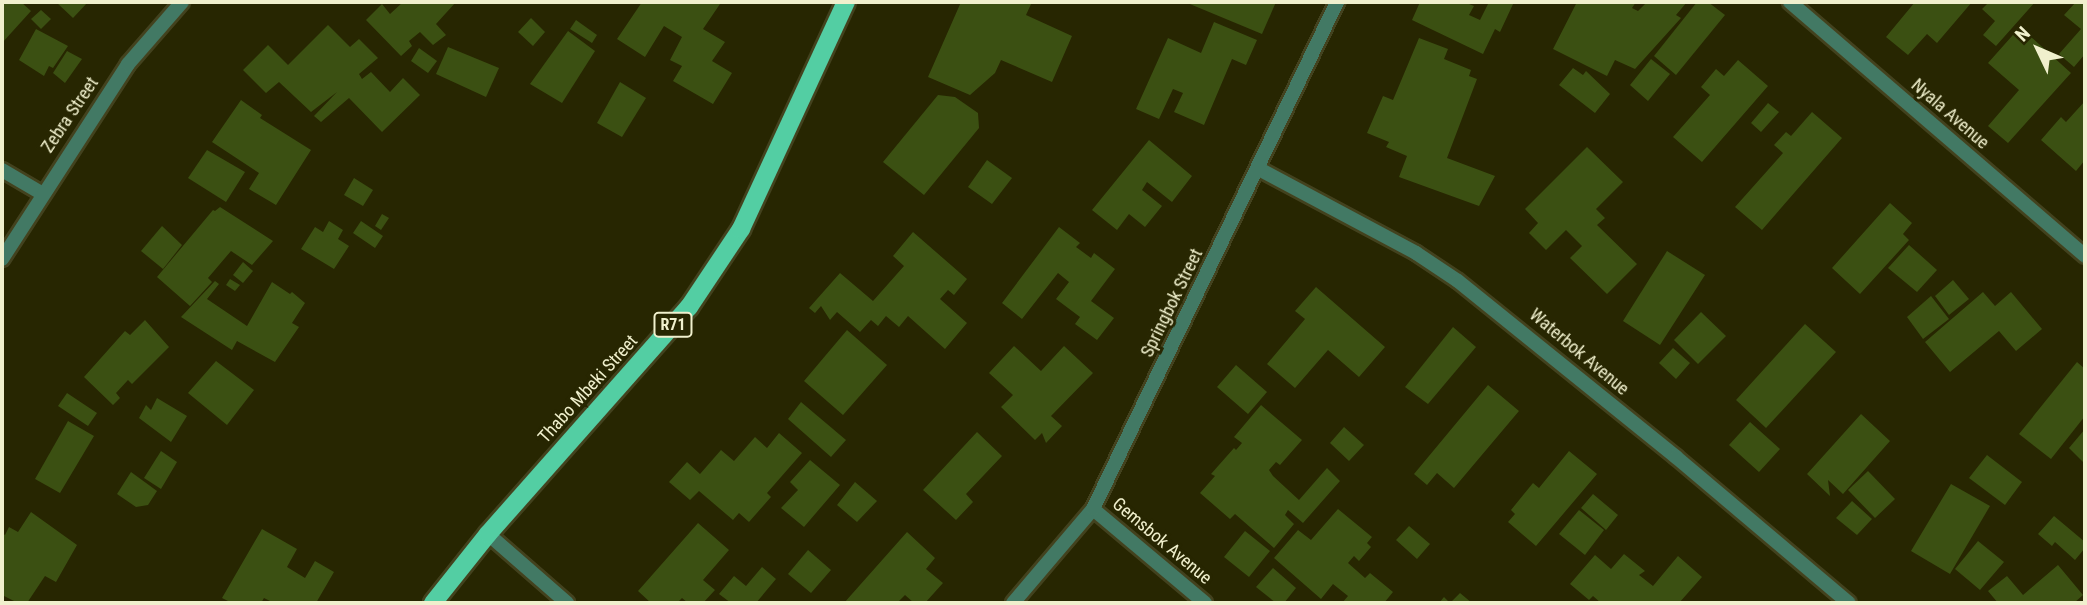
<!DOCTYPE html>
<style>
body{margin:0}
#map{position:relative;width:2087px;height:605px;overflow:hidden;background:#272601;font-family:"Roboto Condensed",sans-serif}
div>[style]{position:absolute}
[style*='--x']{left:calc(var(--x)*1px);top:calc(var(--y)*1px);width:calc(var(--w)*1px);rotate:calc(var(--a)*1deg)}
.building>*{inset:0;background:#3b5012}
.roads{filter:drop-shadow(2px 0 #43421e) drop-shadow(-2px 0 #43421e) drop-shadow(0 2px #43421e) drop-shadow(0 -2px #43421e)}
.street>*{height:14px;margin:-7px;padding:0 7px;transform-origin:7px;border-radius:7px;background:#427964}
.primary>*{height:18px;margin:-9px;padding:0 9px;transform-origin:9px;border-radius:9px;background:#53cea3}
span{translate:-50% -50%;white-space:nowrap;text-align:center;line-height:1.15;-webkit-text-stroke:6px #272601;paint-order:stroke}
.shield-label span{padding:2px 5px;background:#272601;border:2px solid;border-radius:5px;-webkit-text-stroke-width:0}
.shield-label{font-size:16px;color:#f0f0cd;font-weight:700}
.street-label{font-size:18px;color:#f0f0cd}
.frame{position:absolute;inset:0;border:4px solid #f0f0cd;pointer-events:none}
.north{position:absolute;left:2003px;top:14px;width:70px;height:70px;-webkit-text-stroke:5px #272601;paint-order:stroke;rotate:314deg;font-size:19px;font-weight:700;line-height:28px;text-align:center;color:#f0f0cd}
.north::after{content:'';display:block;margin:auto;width:24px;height:32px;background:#f0f0cd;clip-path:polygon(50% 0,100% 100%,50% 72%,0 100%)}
</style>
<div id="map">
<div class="building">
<div style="clip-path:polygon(2px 2px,21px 2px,31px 11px,2px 43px)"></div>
<div style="clip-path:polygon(56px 2px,88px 2px,73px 18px)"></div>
<div style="clip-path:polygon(403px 2px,456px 2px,436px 24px,446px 35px,433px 45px,420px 32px,409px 41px,412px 46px,401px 56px,366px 20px,382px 4px,390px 14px)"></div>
<div style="clip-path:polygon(642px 2px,720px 4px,703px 29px,725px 42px,712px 61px,732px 73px,713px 104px,673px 81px,682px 66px,670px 60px,682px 37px,664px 26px,645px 57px,617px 39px)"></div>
<div style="clip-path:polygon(961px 2px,1032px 2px,1026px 15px,1072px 36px,1052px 82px,1001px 60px,995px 73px,970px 95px,928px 77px)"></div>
<div style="clip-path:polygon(1185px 2px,1276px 2px,1262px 34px)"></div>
<div style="clip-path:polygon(1420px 2px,1464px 2px,1474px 6px,1469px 15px,1480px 20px,1489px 2px,1514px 2px,1500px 32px,1495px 29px,1483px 54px,1412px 20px)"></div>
<div style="clip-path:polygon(1577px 2px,1636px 2px,1632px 8px,1638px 11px,1647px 2px,1687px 2px,1676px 15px,1681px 18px,1635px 69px,1615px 60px,1607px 76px,1553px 49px)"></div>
<div style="clip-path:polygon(1697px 2px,1708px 2px,1725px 15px,1676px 75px,1654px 56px)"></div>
<div style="clip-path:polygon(1915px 2px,1972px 2px,1937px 43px,1927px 34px,1908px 55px,1886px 37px)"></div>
<div style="clip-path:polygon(1989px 2px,2035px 2px,1996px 46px,1983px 35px,1995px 21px,1982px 9px)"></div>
<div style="clip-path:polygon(2076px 2px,2085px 2px,2085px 54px,2074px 67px,2059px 54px,2081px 29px,2064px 15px)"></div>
<div style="clip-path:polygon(41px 10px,51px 19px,41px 29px,31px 19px)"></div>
<div style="clip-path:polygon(531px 18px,545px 32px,533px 46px,518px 32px)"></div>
<div style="clip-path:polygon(576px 20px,597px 35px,592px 43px,570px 29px)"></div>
<div style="clip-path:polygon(1214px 22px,1257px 40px,1246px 65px,1232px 59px,1204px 125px,1174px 112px,1183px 93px,1173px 89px,1159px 119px,1136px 109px,1168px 38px,1201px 53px)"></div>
<div style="clip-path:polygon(328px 25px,350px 47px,359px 39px,378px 58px,359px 74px,362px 79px,371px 72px,390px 92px,403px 78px,420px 95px,382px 132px,349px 98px,321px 122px,314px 116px,337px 92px,311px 112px,279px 82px,266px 93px,243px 70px,268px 45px,288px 65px)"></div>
<div style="clip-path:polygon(2020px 27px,2071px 73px,2008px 143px,1988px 126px,2019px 90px,1988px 63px)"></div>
<div style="clip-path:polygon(36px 29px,68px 46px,53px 68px,49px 66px,44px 76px,19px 60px)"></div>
<div style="clip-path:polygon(568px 31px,595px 51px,562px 103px,530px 84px)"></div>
<div style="clip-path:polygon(1419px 38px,1448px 49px,1444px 59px,1471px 70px,1469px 76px,1477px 79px,1447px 158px,1495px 176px,1479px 206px,1399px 177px,1407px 156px,1386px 147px,1389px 142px,1367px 133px,1383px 96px,1393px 100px)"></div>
<div style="clip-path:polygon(448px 47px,499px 68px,486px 97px,436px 74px)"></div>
<div style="clip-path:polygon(419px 48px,437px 61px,428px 73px,411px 61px)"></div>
<div style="clip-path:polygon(67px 51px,82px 59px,65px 83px,53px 73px)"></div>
<div style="clip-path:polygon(1651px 59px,1670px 74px,1648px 101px,1630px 85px)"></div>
<div style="clip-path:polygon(1738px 60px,1768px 86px,1702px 162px,1673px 137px,1710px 95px,1701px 87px,1716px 69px,1724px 76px)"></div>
<div style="clip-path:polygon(1573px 68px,1583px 75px,1586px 71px,1610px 94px,1595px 113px,1559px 85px)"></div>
<div style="clip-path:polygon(620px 82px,646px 98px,622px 137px,597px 123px)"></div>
<div style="clip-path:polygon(938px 95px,955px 97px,978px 113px,979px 128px,924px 195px,883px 162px)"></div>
<div style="clip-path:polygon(241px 100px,262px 115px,260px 118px,311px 150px,276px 205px,249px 189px,259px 173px,212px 142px)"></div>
<div style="clip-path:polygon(2085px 101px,2085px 160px,2076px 171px,2041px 140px,2061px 117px,2066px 122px)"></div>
<div style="clip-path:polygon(1768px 103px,1779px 112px,1761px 132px,1751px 123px)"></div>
<div style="clip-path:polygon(1812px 112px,1842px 138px,1762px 230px,1735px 207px,1783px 153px,1774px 145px,1786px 132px,1791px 136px)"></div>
<div style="clip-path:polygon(1149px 140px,1192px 176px,1172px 202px,1147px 182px,1142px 190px,1162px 206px,1145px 227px,1129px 214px,1117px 230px,1092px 210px)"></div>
<div style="clip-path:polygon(1587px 147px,1623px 182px,1596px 209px,1605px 218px,1597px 225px,1637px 264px,1607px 294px,1570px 258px,1582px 246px,1566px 230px,1546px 250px,1529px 233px,1538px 223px,1525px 209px)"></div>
<div style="clip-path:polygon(207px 150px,245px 172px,226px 202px,188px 178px)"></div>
<div style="clip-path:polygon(987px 160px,1012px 178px,992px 204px,968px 187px)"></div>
<div style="clip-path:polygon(354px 178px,373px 190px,363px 206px,344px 195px)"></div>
<div style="clip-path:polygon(1890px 203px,1912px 223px,1903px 234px,1909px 240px,1860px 294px,1832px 268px)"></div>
<div style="clip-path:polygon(220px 207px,273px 241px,252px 265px,231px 251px,208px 278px,212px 282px,190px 306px,157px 277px,213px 210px,215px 211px)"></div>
<div style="clip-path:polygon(382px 214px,389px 218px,381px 230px,375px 226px)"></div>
<div style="clip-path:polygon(329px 221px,343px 230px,338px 239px,349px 246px,334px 269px,301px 249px,315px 227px,323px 232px)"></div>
<div style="clip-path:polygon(361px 221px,383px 236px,375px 248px,353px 233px)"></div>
<div style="clip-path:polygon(162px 226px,182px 245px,163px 269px,141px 251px)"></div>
<div style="clip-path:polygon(1059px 227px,1080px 243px,1076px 247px,1091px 258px,1094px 253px,1115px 269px,1091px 301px,1114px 318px,1097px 340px,1075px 324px,1080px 317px,1056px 299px,1069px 282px,1058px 273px,1022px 319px,1002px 303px)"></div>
<div style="clip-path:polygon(913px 232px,967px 279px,954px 295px,948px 290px,940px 299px,967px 323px,945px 349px,908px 316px,899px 327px,886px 316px,878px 326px,871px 320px,860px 332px,837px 312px,830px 320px,821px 306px,815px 313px,809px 308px,840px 273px,873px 301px,904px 266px,893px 256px)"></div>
<div style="clip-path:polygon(1909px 245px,1937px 270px,1917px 292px,1888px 268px)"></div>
<div style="clip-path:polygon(1667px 251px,1705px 275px,1660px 345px,1623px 321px)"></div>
<div style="clip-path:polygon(243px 262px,253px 271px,243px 283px,233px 275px)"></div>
<div style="clip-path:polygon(230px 279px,240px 285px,235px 291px,226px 285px)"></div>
<div style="clip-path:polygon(1953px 280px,1969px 299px,1949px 315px,1935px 296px)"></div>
<div style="clip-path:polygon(215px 281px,219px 284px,207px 299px,247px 326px,272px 282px,290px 294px,292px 292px,305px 303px,292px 323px,299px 327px,275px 362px,237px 341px,232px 350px,181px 317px)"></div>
<div style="clip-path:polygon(1316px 287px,1385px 347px,1359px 377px,1328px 350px,1295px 388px,1267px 364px,1305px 319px,1295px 311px)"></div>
<div style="clip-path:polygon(1983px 292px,1995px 306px,2011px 292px,2042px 329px,2016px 351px,1999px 331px,1950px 372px,1925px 342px)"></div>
<div style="clip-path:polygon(1931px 296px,1949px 319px,1923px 339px,1907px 317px)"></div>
<div style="clip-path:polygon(1701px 312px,1726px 336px,1698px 364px,1674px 340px)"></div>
<div style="clip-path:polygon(145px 320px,169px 347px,132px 384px,128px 380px,116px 393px,120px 398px,113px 405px,84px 377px,125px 331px,130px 335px)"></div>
<div style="clip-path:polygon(1805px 324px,1836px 352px,1766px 428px,1736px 400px)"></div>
<div style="clip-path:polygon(1453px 327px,1476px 347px,1428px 404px,1405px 387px)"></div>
<div style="clip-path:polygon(847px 330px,887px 365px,843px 415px,804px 381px)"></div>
<div style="clip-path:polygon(1014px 346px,1041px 371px,1064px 346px,1093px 373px,1051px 416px,1062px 426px,1046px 443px,1042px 433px,1035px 440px,1001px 407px,1013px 395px,989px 373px)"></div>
<div style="clip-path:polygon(1673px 348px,1690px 363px,1676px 379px,1659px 363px)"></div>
<div style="clip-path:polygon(216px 361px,254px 390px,227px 425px,188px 393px)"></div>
<div style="clip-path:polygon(2077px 362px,2085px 369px,2085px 416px,2051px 459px,2019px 434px)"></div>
<div style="clip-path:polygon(1236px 365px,1267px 392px,1248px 414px,1217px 387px)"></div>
<div style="clip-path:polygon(1488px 385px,1519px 411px,1454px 488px,1437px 473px,1427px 485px,1414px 474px)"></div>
<div style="clip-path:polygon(67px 393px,97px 413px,88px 426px,58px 406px)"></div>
<div style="clip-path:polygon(157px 398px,187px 416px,171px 442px,139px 418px,146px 405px,151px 410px)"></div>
<div style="clip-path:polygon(801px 402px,846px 440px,831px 457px,788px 419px)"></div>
<div style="clip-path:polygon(1261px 405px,1302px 440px,1280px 465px,1276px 462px,1269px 470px,1273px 476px,1299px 500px,1327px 468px,1340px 481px,1303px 523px,1288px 510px,1285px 515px,1294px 524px,1274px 548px,1235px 514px,1230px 519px,1200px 493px,1215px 476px,1211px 474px,1234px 448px,1236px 450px,1242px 443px,1234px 437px)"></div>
<div style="clip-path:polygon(1861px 414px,1890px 441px,1843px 494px,1828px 480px,1830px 496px,1807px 474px)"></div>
<div style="clip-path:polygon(68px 421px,94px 436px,60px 493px,35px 479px)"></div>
<div style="clip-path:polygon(1750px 422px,1780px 449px,1759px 472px,1729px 445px)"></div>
<div style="clip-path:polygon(1344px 427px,1364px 445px,1349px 461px,1330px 443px)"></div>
<div style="clip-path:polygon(2085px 429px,2085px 464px,2069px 448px)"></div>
<div style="clip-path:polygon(977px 432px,1002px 456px,966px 494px,973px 502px,956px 520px,923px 490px)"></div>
<div style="clip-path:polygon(779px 433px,802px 453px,767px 493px,771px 497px,749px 522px,739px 513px,733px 520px,699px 491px,690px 500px,669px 482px,687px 462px,700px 474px,721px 450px,734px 461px,755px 437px,767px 448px)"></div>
<div style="clip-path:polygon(161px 451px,177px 462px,161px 489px,144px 478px)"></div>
<div style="clip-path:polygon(1569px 451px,1597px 474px,1536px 546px,1508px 522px,1515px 514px,1511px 510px,1533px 483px,1539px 488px)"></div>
<div style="clip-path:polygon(1987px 455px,2022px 482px,2005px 505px,1969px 478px)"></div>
<div style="clip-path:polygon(810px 460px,840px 485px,804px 527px,781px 508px,798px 490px,790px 482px)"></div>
<div style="clip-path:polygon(1868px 471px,1895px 499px,1875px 518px,1848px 490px)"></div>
<div style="clip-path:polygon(131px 472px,157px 491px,148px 505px,136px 507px,117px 494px)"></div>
<div style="clip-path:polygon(855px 482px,877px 501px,857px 522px,837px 505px)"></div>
<div style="clip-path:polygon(1951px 484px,1990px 506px,1950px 574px,1911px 551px)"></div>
<div style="clip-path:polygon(1593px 494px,1618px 515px,1606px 530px,1581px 508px)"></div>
<div style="clip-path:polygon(1852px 501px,1872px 519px,1857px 535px,1836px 518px)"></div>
<div style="clip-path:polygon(1338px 509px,1372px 537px,1367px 543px,1371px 547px,1359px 561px,1354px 556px,1348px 563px,1365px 578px,1370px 573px,1393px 592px,1384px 603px,1342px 603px,1348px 596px,1333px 584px,1321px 599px,1274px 558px,1298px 530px,1311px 540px)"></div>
<div style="clip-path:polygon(1579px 510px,1604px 530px,1585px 555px,1559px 534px)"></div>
<div style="clip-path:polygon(31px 512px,77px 545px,56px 582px,45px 576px,27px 603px,18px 603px,2px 595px,2px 533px,5px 535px,9px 527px,18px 532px)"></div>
<div style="clip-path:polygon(2054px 516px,2085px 542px,2085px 548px,2075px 560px,2055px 542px,2052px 546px,2038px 534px)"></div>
<div style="clip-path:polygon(698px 523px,729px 550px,703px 580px,715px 590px,703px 603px,688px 603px,682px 598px,677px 603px,651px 603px,638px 591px)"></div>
<div style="clip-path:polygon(1409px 526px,1430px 544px,1417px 559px,1396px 540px)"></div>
<div style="clip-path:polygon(262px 529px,297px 549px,287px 567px,305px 578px,315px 561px,334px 572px,316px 603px,274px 603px,264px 598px,261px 603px,232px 603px,222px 598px)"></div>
<div style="clip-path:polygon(1245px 531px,1270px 551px,1249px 577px,1224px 557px)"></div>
<div style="clip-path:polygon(907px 532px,935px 558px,926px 569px,943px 583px,925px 603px,914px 603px,905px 595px,897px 603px,844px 603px)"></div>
<div style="clip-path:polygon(1978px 541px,2004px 562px,1980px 590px,1955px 569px)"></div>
<div style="clip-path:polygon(808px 550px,831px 570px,811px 593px,788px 574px)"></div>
<div style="clip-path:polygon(1624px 554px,1645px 571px,1639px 575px,1653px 586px,1678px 556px,1702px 577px,1679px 603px,1601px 603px,1593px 596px,1589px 600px,1570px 584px,1595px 555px,1611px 569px)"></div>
<div style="clip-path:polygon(2058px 565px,2083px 595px,2074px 603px,1998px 603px,1988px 591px,2007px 576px,2023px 595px)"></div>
<div style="clip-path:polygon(762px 567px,776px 579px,756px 603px,731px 603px,719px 594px,734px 576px,746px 586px)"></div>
<div style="clip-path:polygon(1273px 568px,1296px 588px,1284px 603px,1276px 603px,1256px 587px)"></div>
<div style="clip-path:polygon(1460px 593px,1472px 603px,1439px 603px,1444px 597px,1450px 603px)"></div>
</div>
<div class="roads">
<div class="street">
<div style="--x:1790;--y:2;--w:389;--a:40.7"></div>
<div style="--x:1259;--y:169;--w:178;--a:28.1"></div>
<div style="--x:1416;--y:253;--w:50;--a:33.7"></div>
<div style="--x:1458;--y:281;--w:280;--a:38.9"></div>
<div style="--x:1676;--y:457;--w:226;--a:40.2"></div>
<div style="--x:2;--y:170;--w:45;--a:30.5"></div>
<div style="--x:2;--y:259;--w:232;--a:-57.1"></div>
<div style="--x:128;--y:64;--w:82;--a:-48.9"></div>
<div style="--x:1093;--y:509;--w:146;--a:40"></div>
<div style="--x:488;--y:534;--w:105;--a:41.1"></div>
<div style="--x:1013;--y:603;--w:123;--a:-49.6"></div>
<div style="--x:1093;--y:509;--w:563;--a:-64.3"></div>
</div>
<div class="primary">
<div style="--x:433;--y:603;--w:88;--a:-51.4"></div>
<div style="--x:488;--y:534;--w:303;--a:-48.5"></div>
<div style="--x:689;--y:307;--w:94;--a:-56.3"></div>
<div style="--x:741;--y:229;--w:250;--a:-65.2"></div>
</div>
</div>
<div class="shield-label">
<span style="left:673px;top:325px">R71</span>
</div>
<div class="street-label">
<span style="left:1950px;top:114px;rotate:41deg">Nyala Avenue</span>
<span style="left:70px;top:115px;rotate:-56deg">Zebra Street</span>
<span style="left:1172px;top:303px;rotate:-64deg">Springbok Street</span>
<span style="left:1579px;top:352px;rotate:40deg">Waterbok Avenue</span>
<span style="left:588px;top:389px;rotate:-48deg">Thabo Mbeki Street</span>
<span style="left:1162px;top:541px;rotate:40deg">Gemsbok Avenue</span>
</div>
<div class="frame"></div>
<div class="north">N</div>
</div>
